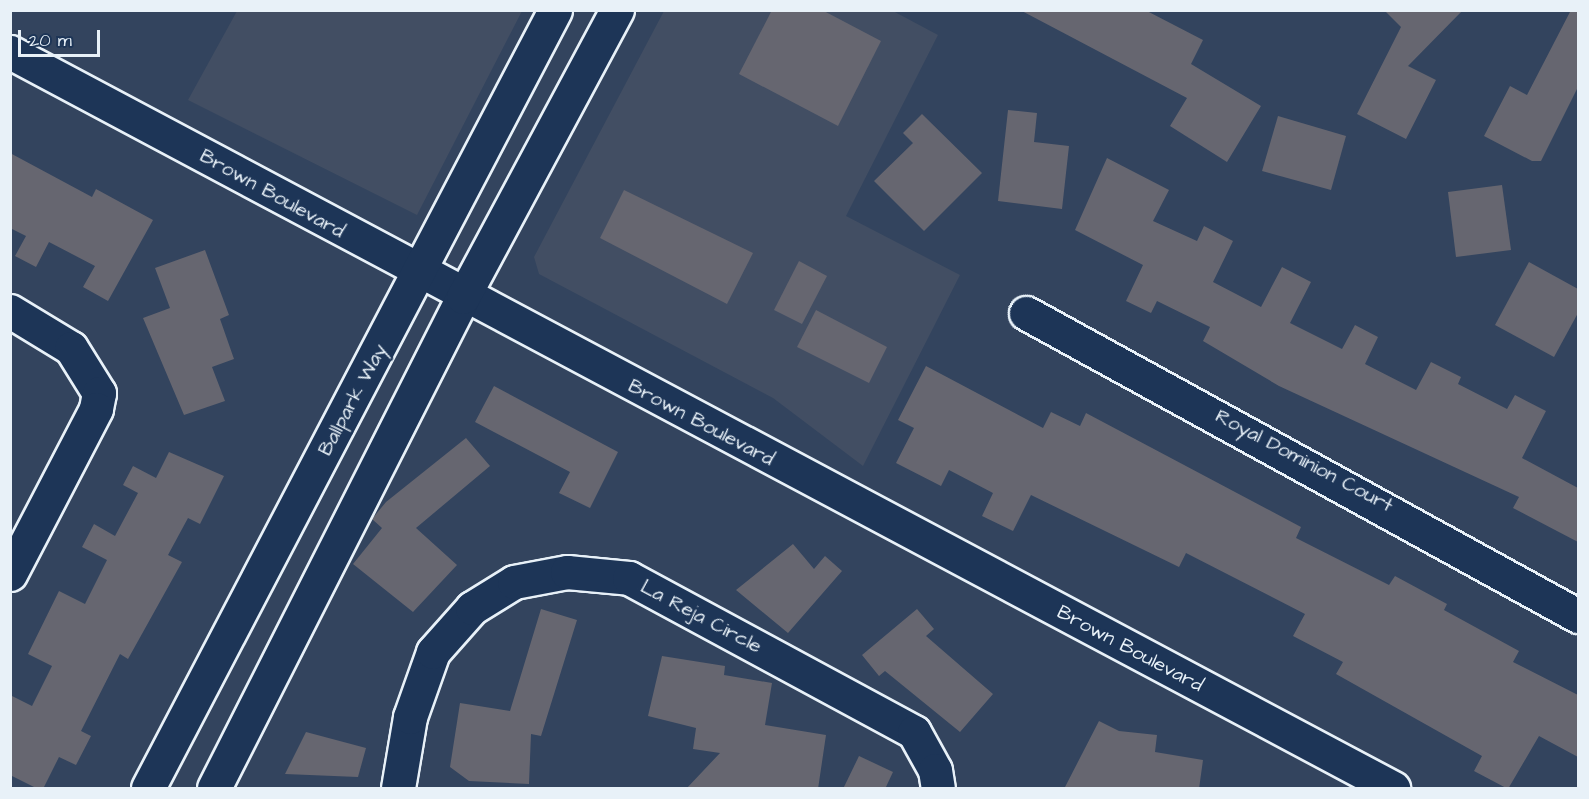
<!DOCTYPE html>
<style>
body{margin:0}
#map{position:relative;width:1589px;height:799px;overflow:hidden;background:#33445e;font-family:"Architects Daughter",sans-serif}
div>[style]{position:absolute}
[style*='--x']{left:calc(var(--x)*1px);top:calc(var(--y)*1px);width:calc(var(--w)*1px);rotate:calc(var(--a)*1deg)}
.built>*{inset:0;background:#424e63}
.building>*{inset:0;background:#666670}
.roads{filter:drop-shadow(2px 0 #e8f1f8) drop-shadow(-2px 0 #e8f1f8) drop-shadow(0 2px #e8f1f8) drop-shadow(0 -2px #e8f1f8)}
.street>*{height:33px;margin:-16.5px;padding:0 16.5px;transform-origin:16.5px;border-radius:16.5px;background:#1d3557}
.secondary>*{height:33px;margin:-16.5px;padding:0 16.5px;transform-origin:16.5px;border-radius:16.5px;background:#1d3557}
span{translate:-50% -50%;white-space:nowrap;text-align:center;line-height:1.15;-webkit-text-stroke:4.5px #1d3557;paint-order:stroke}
.street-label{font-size:20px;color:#e8f1f8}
.frame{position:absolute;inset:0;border:12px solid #e8f1f8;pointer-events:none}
.scale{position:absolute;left:18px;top:30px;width:82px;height:27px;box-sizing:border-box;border:3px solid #e8f1f8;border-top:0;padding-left:8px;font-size:18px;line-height:21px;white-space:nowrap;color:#e8f1f8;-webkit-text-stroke:4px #1d3557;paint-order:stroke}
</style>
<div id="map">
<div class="built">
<div style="clip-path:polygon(237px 11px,237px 10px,522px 11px,417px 215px,188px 100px)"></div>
<div style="clip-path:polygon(664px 11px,893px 11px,938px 35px,846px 216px,960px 275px,863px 466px,773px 398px,539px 274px,534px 257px)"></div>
</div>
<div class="building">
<div style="clip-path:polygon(772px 10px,822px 10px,881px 41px,838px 126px,739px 74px)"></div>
<div style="clip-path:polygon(1020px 10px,1145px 10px,1203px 40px,1191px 64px,1261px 106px,1227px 162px,1170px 126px,1187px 98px)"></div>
<div style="clip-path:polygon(1384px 10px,1463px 10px,1408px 66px,1436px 80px,1406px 139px,1357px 114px,1401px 27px)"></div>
<div style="clip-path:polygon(1571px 10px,1578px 10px,1578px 87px,1541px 161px,1532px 161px,1484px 136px,1510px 86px,1527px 95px)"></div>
<div style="clip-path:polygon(1008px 110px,1037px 113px,1034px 142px,1069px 146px,1062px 209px,998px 201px)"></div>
<div style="clip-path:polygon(922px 114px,982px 173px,924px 231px,874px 181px,913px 143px,903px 133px)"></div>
<div style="clip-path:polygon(1278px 116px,1346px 136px,1331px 190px,1262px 171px)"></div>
<div style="clip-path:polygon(10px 153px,92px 197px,96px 189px,153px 220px,108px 301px,83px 287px,95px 266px,49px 242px,36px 267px,15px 256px,26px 236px,10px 228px)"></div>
<div style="clip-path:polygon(1107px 158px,1169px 190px,1153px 221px,1197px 241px,1204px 226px,1233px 241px,1213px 282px,1261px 307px,1282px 267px,1311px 282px,1290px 323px,1342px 349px,1355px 325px,1378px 337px,1365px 364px,1416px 390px,1431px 362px,1461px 377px,1458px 384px,1507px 409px,1515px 395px,1546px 411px,1522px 458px,1578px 488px,1578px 542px,1513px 508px,1519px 497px,1279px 386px,1203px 341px,1210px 327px,1157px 301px,1151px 313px,1126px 301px,1143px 265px,1075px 230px)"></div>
<div style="clip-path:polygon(1502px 185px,1511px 250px,1456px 257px,1448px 192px)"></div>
<div style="clip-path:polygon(624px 190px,753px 253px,727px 304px,600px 238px)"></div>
<div style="clip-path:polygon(205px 250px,229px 315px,220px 319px,234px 359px,212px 367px,225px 401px,184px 415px,143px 318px,170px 308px,155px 268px)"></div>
<div style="clip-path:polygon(799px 261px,827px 276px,802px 324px,774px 310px)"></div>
<div style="clip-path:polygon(1529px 262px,1578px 289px,1578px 313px,1554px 357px,1495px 325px)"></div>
<div style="clip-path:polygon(816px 310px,887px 347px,869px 383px,797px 347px)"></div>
<div style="clip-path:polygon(926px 366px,1043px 428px,1051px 412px,1080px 426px,1086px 413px,1301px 527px,1296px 538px,1389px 585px,1395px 576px,1447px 604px,1444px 610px,1519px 651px,1513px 662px,1578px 695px,1578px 757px,1539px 736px,1508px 789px,1474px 771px,1482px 756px,1336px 674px,1343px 662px,1293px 636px,1305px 614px,1186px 553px,1179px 567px,1031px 495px,1013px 531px,982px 516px,993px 493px,949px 470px,941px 486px,896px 463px,914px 428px,898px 420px)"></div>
<div style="clip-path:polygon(494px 386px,618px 452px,590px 508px,559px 493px,570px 472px,475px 422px)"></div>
<div style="clip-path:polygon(466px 438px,490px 466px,416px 528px,457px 565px,413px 612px,353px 564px,382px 528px,372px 519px,386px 502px)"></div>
<div style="clip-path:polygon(169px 452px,224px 476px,200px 524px,188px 518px,168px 555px,182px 562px,128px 659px,120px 654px,81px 731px,91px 736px,76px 765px,59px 757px,43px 789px,38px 789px,10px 775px,10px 695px,32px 706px,52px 666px,28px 654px,59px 591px,85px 604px,107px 560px,82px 547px,94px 524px,115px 536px,138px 493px,123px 485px,133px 466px,156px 478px)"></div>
<div style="clip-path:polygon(793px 544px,814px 569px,825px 556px,842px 571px,788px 633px,736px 590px)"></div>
<div style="clip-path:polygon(541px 609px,577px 620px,541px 736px,531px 734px,529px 784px,469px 781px,450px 767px,460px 703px,510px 711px)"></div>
<div style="clip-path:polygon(917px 609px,934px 629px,926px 636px,993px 694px,960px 732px,885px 671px,879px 676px,862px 655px)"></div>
<div style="clip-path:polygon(662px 656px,725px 666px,724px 675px,772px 683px,765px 725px,826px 735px,818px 789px,686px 789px,720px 753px,693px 749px,696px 728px,648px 716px)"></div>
<div style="clip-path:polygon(1099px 721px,1119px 731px,1157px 735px,1155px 752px,1203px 760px,1199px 789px,1064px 789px)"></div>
<div style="clip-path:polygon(306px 732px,366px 748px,358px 777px,285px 774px)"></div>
<div style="clip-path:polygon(859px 756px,893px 772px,885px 789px,843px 789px)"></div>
</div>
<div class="roads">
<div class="street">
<div style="--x:10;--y:311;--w:71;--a:31.2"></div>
<div style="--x:71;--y:348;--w:53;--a:58.1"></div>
<div style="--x:99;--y:393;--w:16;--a:101"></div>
<div style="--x:96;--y:409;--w:186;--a:117.5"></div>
<div style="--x:1026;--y:313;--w:630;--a:28.76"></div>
<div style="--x:398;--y:788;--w:72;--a:-80.4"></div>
<div style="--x:410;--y:717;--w:69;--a:-70.5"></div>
<div style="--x:433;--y:652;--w:59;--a:-48.4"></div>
<div style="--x:472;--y:608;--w:49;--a:-31.8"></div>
<div style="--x:514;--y:582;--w:54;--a:-10.7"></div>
<div style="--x:567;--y:572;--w:62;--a:5.5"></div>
<div style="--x:629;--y:578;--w:324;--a:28.4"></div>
<div style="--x:914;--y:732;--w:43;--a:61.1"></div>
<div style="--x:935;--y:770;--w:18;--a:81"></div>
</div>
<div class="secondary">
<div style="--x:10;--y:52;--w:1567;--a:28.02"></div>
<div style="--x:148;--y:788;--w:878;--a:-62.38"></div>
<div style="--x:214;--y:788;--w:551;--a:-63.11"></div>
<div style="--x:463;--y:297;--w:326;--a:-61.8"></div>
</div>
</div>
<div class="street-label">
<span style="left:272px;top:194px;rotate:29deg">Brown Boulevard</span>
<span style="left:353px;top:400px;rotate:-62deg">Ballpark Way</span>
<span style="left:701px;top:423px;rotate:28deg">Brown Boulevard</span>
<span style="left:1304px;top:461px;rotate:28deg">Royal Dominion Court</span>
<span style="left:701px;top:617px;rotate:28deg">La Reja Circle</span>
<span style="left:1130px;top:649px;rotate:28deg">Brown Boulevard</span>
</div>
<div class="frame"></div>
<div class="scale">20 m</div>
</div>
